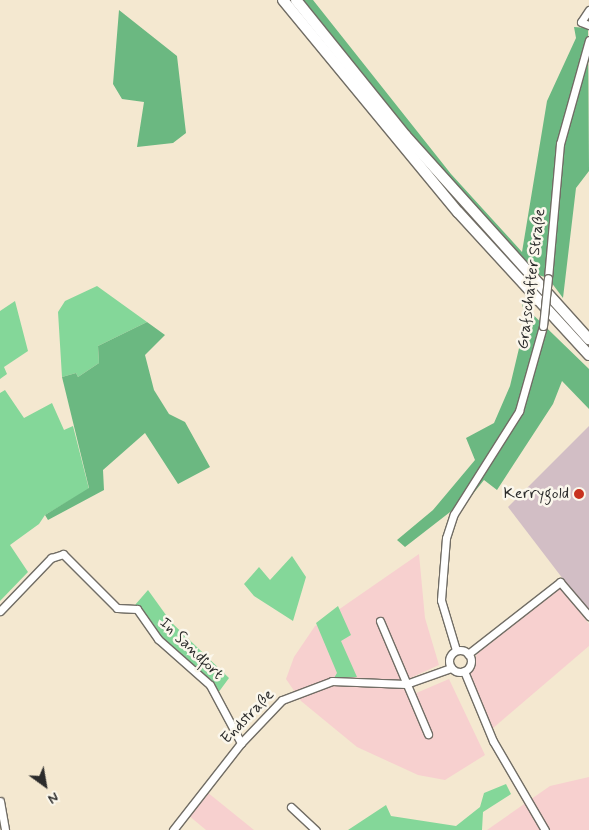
<!DOCTYPE html>
<meta charset="utf-8">
<style>
body{margin:0}
#map{position:relative;width:589px;height:830px;overflow:hidden;background:#f4e8d0;font-family:Mynerve,sans-serif}
div>[style]{position:absolute}
[style*='--x']{left:calc(var(--x)*1px);top:calc(var(--y)*1px);width:calc(var(--w)*1px);rotate:calc(var(--a)*1deg)}
.built>*{inset:0;background:#f7d0cf}
.industrial>*{inset:0;background:#d2bec5}
.green>*{inset:0;background:#84d799}
.forest>*{inset:0;background:#6bb881}
.roads{filter:drop-shadow(1px 0 #716d65) drop-shadow(-1px 0 #716d65) drop-shadow(0 1px #716d65) drop-shadow(0 -1px #716d65)}
.minor>*{height:7px;margin:-3.5px;padding:0 3.5px;transform-origin:3.5px;border-radius:3.5px;background:#fff}
.minor>.ring{margin:-3.5px;padding:0;box-sizing:content-box;background:none;border:7px solid #fff;border-radius:50%}
.highway>*{height:10px;margin:-5px;padding:0 5px;transform-origin:5px;border-radius:5px;background:#fff}
.bridges{filter:drop-shadow(1px 0 #716d65) drop-shadow(-1px 0 #716d65) drop-shadow(0 1px #716d65) drop-shadow(0 -1px #716d65)}
.minor-bridge>*{height:7px;margin:-3.5px;padding:0 3.5px;transform-origin:3.5px;border-radius:3.5px;background:#fff}
.dots>*{width:14px;height:14px;translate:-50% -50%;box-sizing:border-box;border:2px solid #fbf7ec;border-radius:50%}
span{translate:-50% -50%;white-space:nowrap;text-align:center;line-height:1.15;-webkit-text-stroke:5px #fbf7ec;paint-order:stroke}
.street-label{font-size:16px;color:#2b2b2b}
.poi-label{font-size:16px;color:#2b2b2b}
.right{translate:-100% -50%;text-align:right}
.north{position:absolute;left:20px;top:760px;width:50px;height:50px;-webkit-text-stroke:4px #fbf7ec;paint-order:stroke;rotate:148deg;font-size:14px;font-weight:700;line-height:20px;text-align:center;color:#2b2b2b}
.north::after{content:'';display:block;margin:auto;width:18px;height:22px;background:#2b2b2b;clip-path:polygon(50% 0,100% 100%,50% 72%,0 100%)}
</style>
<div id="map">
<div class="built">
<div style="clip-path:polygon(419px 554px,425px 618px,439px 665px,408px 679px,414px 694px,449px 679px,485px 755px,445px 780px,418px 775px,357px 747px,301px 701px,286px 679px,294px 657px,315px 626px)"></div>
<div style="clip-path:polygon(561px 588px,589px 624px,589px 646px,492px 729px,468px 674px,477px 654px)"></div>
<div style="clip-path:polygon(589px 777px,589px 830px,487px 830px,550px 786px)"></div>
<div style="clip-path:polygon(207px 792px,254px 830px,206px 830px,188px 815px)"></div>
</div>
<div class="industrial">
<div style="clip-path:polygon(589px 426px,589px 613px,508px 507px)"></div>
</div>
<div class="green">
<div style="clip-path:polygon(97px 286px,147px 322px,98px 346px,99px 363px,78px 377px,76px 373px,62px 377px,58px 312px,65px 301px)"></div>
<div style="clip-path:polygon(15px 301px,28px 351px,4px 367px,7px 374px,0 379px,0 311px)"></div>
<div style="clip-path:polygon(5px 390px,24px 418px,52px 403px,64px 430px,73px 426px,89px 489px,45px 515px,39px 524px,10px 545px,28px 572px,0 601px,0 393px)"></div>
<div style="clip-path:polygon(292px 556px,306px 577px,293px 621px,254px 596px,244px 584px,259px 567px,270px 580px)"></div>
<div style="clip-path:polygon(148px 590px,171px 622px,229px 678px,218px 693px,162px 641px,135px 605px)"></div>
<div style="clip-path:polygon(338px 606px,351px 635px,341px 641px,357px 677px,334px 678px,337px 673px,316px 623px)"></div>
<div style="clip-path:polygon(506px 784px,511px 794px,483px 812px,482px 830px,348px 830px,386px 805px,391px 816px,456px 826px,480px 807px,484px 793px)"></div>
</div>
<div class="forest">
<div style="clip-path:polygon(302px 0,313px 0,451px 174px,522px 252px,547px 101px,576px 38px,574px 27px,588px 28px,589px 171px,576px 188px,563px 298px,548px 278px,529px 272px,462px 201px)"></div>
<div style="clip-path:polygon(119px 10px,177px 56px,186px 133px,173px 143px,137px 147px,144px 102px,122px 99px,113px 84px)"></div>
<div style="clip-path:polygon(522px 304px,589px 369px,589px 409px,562px 381px,553px 404px,497px 490px,484px 480px,472px 495px,405px 547px,397px 540px,433px 510px,475px 460px,466px 438px,494px 423px,510px 386px,526px 319px)"></div>
<div style="clip-path:polygon(147px 322px,165px 335px,145px 355px,154px 390px,169px 414px,185px 422px,210px 467px,178px 484px,145px 433px,103px 470px,104px 490px,48px 520px,45px 515px,89px 488px,62px 377px,76px 373px,78px 377px,99px 363px,98px 346px)"></div>
</div>
<div class="roads">
<div class="minor">
<div style="--x:589;--y:10;--w:14;--a:124"></div>
<div style="--x:581;--y:22;--w:9;--a:21"></div>
<div style="--x:548;--y:278;--w:135;--a:-84.9"></div>
<div style="--x:560;--y:144;--w:108;--a:-74.4"></div>
<div style="--x:0;--y:611;--w:74;--a:-46.1"></div>
<div style="--x:51;--y:558;--w:13;--a:-18"></div>
<div style="--x:63;--y:554;--w:76;--a:45"></div>
<div style="--x:117;--y:608;--w:20;--a:3"></div>
<div style="--x:137;--y:609;--w:37;--a:55"></div>
<div style="--x:158;--y:639;--w:69;--a:41.5"></div>
<div style="--x:210;--y:685;--w:66;--a:61.9"></div>
<div style="--x:380;--y:621;--w:123;--a:67"></div>
<div style="--x:456;--y:650;--w:52;--a:-106.7"></div>
<div style="--x:441;--y:600;--w:62;--a:-85.4"></div>
<div style="--x:446;--y:538;--w:25;--a:-72"></div>
<div style="--x:454;--y:514;--w:122;--a:-57.7"></div>
<div style="--x:519;--y:411;--w:88;--a:-74.2"></div>
<div class="ring" style="left:449px;top:650px;width:15px;height:15px"></div>
<div style="--x:468;--y:654;--w:117;--a:-38"></div>
<div style="--x:560;--y:582;--w:45;--a:49.5"></div>
<div style="--x:464;--y:671;--w:76;--a:67.5"></div>
<div style="--x:493;--y:741;--w:103;--a:59.7"></div>
<div style="--x:0;--y:801;--w:29;--a:80"></div>
<div style="--x:291;--y:807;--w:34;--a:43"></div>
<div style="--x:173;--y:830;--w:110;--a:-52"></div>
<div style="--x:241;--y:743;--w:59;--a:-46.4"></div>
<div style="--x:282;--y:700;--w:53;--a:-20.8"></div>
<div style="--x:332;--y:681;--w:74;--a:2.3"></div>
<div style="--x:406;--y:684;--w:48;--a:-19.6"></div>
</div>
<div class="highway">
<div style="--x:283;--y:0;--w:275;--a:50.5"></div>
<div style="--x:458;--y:212;--w:194;--a:47.5"></div>
<div style="--x:296;--y:0;--w:174;--a:51.1"></div>
<div style="--x:405;--y:135;--w:275;--a:48"></div>
</div>
</div>
<div class="bridges">
<div class="minor-bridge">
<div style="--x:543;--y:326;--w:48;--a:-84.1"></div>
</div>
</div>
<div class="dots">
<div style="left:579px;top:494px;background:#c8321e"></div>
</div>
<div class="street-label">
<span style="left:532px;top:279px;rotate:-83deg">Grafschafter Straße</span>
<span style="left:191px;top:649px;rotate:44deg">In Sandfort</span>
<span style="left:248px;top:717px;rotate:-46deg">Endstraße</span>
</div>
<div class="poi-label">
<span class="right" style="left:569px;top:494px">Kerrygold</span>
</div>
<div class="north">N</div>
</div>
